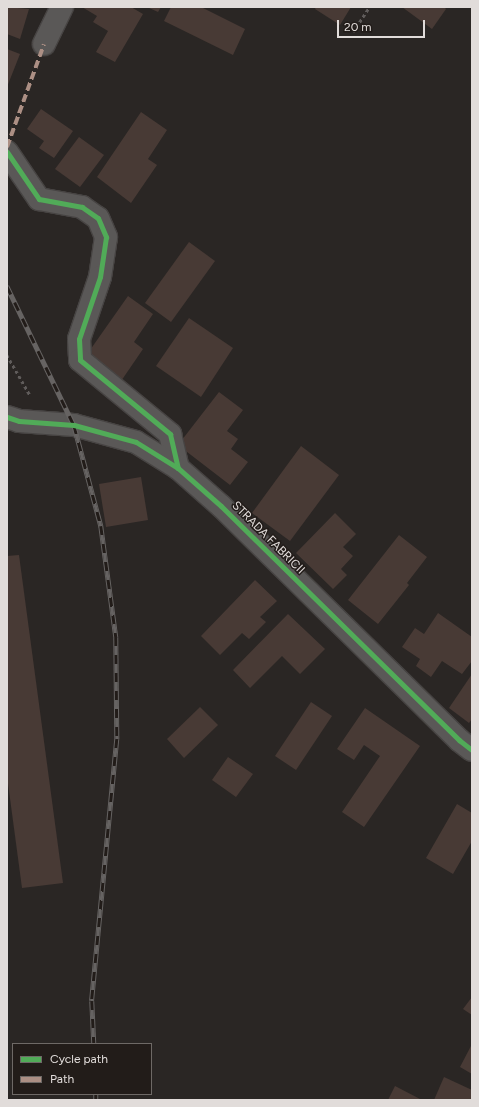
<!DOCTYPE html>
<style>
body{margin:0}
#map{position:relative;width:479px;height:1107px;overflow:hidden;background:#2a2624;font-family:Figtree,sans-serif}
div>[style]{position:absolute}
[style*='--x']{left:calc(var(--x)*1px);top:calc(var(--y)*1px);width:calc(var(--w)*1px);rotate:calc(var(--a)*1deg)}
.building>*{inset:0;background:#483a35}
.path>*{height:2.5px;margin-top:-1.25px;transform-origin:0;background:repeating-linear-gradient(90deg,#605c5b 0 3px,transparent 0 6px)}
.roads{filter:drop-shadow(1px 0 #474443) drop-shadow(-1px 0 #474443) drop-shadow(0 1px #474443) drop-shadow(0 -1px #474443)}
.minor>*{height:22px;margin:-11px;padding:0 11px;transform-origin:11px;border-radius:11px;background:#5a5857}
.tertiary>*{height:22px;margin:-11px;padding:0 11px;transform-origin:11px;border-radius:11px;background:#5a5857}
.rail>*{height:4.5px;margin-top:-2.25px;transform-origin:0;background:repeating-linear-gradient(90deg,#221c19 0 9px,#666362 0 18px);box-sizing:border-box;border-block:1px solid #666362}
.quiet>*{height:4px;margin-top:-2px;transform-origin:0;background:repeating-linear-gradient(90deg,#ac8f84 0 8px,transparent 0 12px)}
.cycleway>*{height:5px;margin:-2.5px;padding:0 2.5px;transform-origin:2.5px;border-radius:2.5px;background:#51ab58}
span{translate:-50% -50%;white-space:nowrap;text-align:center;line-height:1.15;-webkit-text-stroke:3px #221c19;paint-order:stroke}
.street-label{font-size:12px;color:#e1dcda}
.frame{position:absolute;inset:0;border:8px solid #e1dcda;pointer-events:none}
.legend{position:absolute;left:12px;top:1043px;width:140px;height:52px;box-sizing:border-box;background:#221c19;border:1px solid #6e6966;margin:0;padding:5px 7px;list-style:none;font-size:12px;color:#e1dcda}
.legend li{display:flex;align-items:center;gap:8px;height:20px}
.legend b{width:20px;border:1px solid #6e6966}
.scale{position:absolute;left:337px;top:20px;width:88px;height:18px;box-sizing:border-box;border:2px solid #e1dcda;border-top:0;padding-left:5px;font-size:12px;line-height:14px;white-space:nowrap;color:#e1dcda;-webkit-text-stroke:3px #221c19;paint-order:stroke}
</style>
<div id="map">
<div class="building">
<div style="clip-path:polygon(7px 7px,29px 9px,20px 39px,7px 34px)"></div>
<div style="clip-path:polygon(82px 7px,131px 7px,143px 14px,115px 62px,96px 52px,108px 31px,93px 22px,97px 16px)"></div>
<div style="clip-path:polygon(147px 7px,161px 7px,158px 12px)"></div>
<div style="clip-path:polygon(171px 7px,201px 7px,245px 29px,233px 55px,164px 21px)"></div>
<div style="clip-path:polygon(316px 7px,351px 7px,340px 25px,315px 9px)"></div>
<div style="clip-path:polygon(402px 7px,444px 7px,446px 9px,432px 29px)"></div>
<div style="clip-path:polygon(7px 49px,20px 54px,7px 87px)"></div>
<div style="clip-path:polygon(41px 109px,73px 131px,54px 158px,39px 148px,44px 141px,27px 129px)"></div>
<div style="clip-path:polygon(141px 112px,167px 130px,148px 159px,157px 165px,131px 203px,97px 177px)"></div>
<div style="clip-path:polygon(79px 137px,104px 155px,80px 187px,55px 169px)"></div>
<div style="clip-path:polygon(189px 242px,215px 261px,171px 322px,145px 303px)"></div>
<div style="clip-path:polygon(128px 296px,153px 314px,134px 342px,143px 349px,117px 387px,83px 360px)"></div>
<div style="clip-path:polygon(189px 318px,233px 348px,201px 397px,156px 366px)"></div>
<div style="clip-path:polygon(219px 392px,243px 410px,227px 431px,238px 439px,231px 449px,248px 462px,230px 485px,178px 445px)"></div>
<div style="clip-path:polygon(301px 446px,339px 475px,290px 541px,252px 513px)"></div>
<div style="clip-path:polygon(141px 477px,148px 520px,106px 527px,99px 484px)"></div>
<div style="clip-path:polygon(335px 513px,356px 534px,343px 547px,353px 556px,341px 569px,347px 575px,333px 589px,296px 553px)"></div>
<div style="clip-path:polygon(399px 535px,427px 557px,407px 583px,409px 585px,378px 624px,348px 600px)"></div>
<div style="clip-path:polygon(19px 555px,63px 883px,22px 888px,7px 776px,7px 556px)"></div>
<div style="clip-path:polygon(255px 580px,277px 601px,260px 617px,266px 622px,249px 639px,242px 633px,220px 655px,201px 636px)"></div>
<div style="clip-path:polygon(438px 613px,472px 637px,472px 661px,462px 674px,442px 661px,431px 677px,416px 666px,420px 659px,402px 647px,415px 628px,424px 634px)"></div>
<div style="clip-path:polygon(288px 614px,325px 649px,300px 674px,282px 656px,250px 688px,233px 670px)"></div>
<div style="clip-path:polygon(472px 674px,472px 719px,469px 723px,449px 708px)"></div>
<div style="clip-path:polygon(311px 702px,332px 716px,296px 770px,275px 756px)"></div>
<div style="clip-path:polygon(200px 707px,218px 725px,184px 758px,167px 739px)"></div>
<div style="clip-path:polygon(365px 708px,420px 746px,364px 827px,342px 812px,380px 756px,364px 745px,354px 760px,337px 749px)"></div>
<div style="clip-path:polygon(228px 757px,253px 774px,236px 797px,212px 780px)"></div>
<div style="clip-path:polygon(457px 804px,472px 813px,472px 841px,453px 874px,426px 858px)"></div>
<div style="clip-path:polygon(472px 997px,472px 1015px,463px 1009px)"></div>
<div style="clip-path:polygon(472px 1044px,472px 1074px,460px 1067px)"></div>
<div style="clip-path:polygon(444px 1077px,472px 1090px,472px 1100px,434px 1100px)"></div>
<div style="clip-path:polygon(395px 1086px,422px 1100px,388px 1100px)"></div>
</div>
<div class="path">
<div style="--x:353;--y:32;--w:30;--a:-57"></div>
<div style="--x:7;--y:355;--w:46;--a:60.1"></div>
</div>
<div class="roads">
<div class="minor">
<div style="--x:44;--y:44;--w:41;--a:-64.1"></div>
<div style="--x:7;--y:152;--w:57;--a:55.8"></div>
<div style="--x:39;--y:199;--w:44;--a:10.5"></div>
<div style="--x:82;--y:207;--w:19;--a:35"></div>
<div style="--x:98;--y:218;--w:21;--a:67"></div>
<div style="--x:106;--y:237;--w:40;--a:98.5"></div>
<div style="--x:100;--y:277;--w:65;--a:108.7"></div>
<div style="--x:79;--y:339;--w:21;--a:87"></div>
<div style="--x:80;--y:360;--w:117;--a:39.4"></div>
<div style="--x:170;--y:434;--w:35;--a:77"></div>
</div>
<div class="tertiary">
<div style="--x:7;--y:417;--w:13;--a:18"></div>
<div style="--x:19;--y:421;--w:55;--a:4.2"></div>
<div style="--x:74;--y:425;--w:64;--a:15.3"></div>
<div style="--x:136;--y:442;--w:49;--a:31.8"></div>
<div style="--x:178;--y:468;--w:57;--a:41.5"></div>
<div style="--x:221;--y:506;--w:334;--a:44.5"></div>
<div style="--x:459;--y:740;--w:16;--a:38"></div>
</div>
</div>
<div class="rail">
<div style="--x:7;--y:286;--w:154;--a:64.3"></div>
<div style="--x:74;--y:425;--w:105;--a:75"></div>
<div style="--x:101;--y:526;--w:112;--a:82.3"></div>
<div style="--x:116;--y:637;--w:102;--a:89.4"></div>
<div style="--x:117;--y:739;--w:263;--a:95.5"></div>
<div style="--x:92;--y:1001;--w:43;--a:87.3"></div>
<div style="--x:96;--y:1094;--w:6;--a:90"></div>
</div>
<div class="quiet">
<div style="--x:7;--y:147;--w:109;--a:-70.2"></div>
</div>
<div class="cycleway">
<div style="--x:7;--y:152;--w:57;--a:55.8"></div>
<div style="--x:39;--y:199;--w:44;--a:10.5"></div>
<div style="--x:82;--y:207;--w:19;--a:35"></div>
<div style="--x:98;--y:218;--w:21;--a:67"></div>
<div style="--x:106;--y:237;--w:40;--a:98.5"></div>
<div style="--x:100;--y:277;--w:65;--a:108.7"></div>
<div style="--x:79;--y:339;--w:21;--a:87"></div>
<div style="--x:80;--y:360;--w:117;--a:39.4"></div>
<div style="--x:170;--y:434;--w:35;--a:77"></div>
<div style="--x:7;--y:417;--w:13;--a:18"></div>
<div style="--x:19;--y:421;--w:55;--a:4.2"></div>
<div style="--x:74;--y:425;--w:64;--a:15.3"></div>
<div style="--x:136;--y:442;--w:49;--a:31.8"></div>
<div style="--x:178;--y:468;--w:57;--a:41.5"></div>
<div style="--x:221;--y:506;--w:334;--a:44.5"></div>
<div style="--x:459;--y:740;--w:16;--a:38"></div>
</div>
<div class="street-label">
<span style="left:268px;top:538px;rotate:45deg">STRADA FABRICII</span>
</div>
<div class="frame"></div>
<ul class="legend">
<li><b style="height:5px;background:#51ab58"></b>Cycle path</li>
<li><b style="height:5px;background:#ac8f84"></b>Path</li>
</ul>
<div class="scale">20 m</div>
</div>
